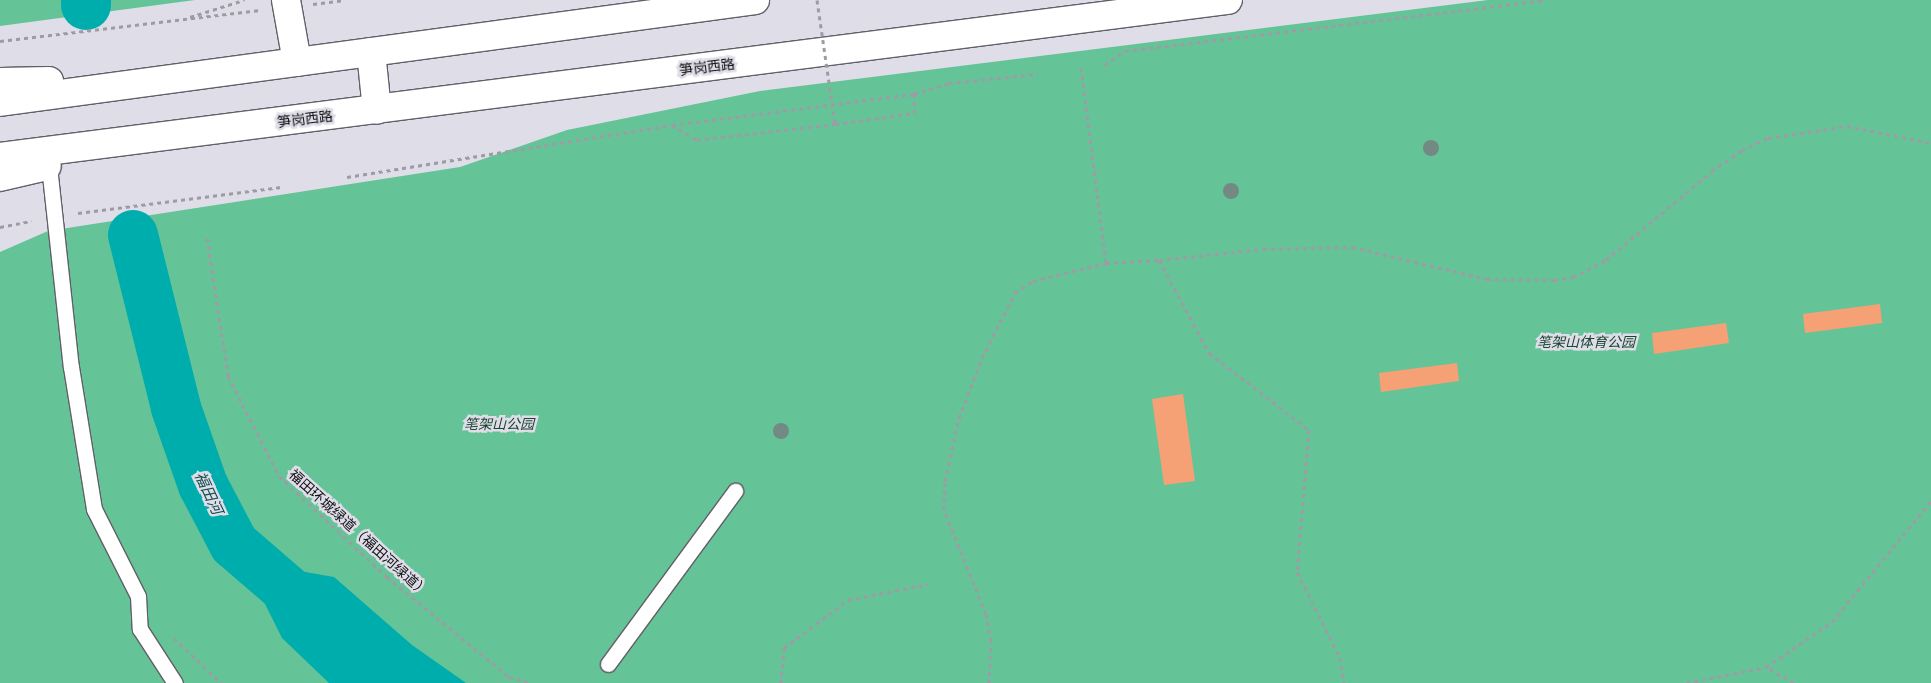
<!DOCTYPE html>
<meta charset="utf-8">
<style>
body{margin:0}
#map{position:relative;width:1931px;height:683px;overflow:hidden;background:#dfdde7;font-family:"PT Serif","Noto Sans SC",serif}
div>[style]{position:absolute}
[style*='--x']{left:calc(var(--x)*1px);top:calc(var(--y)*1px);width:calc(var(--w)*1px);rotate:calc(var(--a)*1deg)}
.green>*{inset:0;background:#65c398}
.water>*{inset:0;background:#00adad}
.river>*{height:50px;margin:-25px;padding:0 25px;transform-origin:25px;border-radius:25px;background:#00adad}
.building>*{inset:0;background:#f5a175}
.path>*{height:3px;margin-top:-1.5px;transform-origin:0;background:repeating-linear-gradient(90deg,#9d9ca4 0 4px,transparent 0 8px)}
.roads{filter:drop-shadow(1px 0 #615f68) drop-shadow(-1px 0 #615f68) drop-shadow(0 1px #615f68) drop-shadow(0 -1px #615f68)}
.lane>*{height:15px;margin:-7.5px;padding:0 7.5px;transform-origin:7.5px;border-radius:7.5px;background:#fff}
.street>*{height:28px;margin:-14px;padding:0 14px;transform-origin:14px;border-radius:14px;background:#fff}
.primary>*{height:28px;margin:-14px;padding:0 14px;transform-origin:14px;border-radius:14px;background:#fff}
.path-bridge>*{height:3px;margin-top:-1.5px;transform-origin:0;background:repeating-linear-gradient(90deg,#9d9ca4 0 4px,transparent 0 8px)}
.trees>*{width:16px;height:16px;margin:-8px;border-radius:50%;background:#738983}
span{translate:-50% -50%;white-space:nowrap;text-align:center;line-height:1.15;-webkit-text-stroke:5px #dfdde7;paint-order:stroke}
.street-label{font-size:14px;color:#111013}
.park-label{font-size:14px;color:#1a4532;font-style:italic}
.water-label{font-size:15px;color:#114c4c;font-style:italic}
</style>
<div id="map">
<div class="green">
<div style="clip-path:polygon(0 0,195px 0,0 26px)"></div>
<div style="clip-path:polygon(1488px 0,1931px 0,1931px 683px,0 683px,0 252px,48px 231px,460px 167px,567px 130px,760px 91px)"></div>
</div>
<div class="water">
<div style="clip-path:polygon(288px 569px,334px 577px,412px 645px,466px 683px,329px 683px,282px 638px,262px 598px)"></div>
</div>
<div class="river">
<div style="--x:86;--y:0;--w:5;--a:90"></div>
<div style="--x:133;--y:235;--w:178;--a:76"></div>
<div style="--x:176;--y:408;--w:82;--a:70.7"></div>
<div style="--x:203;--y:485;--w:67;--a:62.3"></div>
<div style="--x:234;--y:544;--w:213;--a:40.8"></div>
</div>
<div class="building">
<div style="clip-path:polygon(1880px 304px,1882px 323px,1805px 333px,1803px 314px)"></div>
<div style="clip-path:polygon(1726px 323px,1729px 343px,1654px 354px,1652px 333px)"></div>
<div style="clip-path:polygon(1457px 363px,1459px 381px,1381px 392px,1379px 373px)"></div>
<div style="clip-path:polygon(1183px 394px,1195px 481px,1164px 485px,1152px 399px)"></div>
</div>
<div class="path">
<div style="--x:313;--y:4;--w:32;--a:-7"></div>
<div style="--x:190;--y:17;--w:57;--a:-17.5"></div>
<div style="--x:0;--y:41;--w:262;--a:-6.8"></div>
<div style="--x:1105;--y:65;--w:24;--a:-35"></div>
<div style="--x:1125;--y:51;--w:423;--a:-6.9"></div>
<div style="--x:1081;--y:68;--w:197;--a:82.7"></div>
<div style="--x:1106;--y:263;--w:53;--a:-3.2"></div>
<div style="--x:1159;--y:260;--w:106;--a:61.7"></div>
<div style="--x:1209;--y:353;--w:126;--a:37.6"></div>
<div style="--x:1309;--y:430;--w:143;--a:94.8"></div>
<div style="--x:1297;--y:572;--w:96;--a:63.4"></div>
<div style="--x:1340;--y:658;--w:25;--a:81"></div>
<div style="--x:672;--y:125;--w:29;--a:31"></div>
<div style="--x:697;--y:140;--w:139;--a:-6.6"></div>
<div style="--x:835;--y:124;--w:81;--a:-7.8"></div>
<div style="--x:915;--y:113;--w:19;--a:-93"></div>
<div style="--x:347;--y:177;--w:329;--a:-9.1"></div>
<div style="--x:672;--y:125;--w:244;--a:-7.3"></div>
<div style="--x:914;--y:94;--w:37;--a:-17"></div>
<div style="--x:949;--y:83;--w:89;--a:-5.8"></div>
<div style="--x:78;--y:213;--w:205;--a:-7.3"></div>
<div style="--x:0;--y:227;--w:32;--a:-11"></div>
<div style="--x:207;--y:238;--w:140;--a:81.3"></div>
<div style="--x:228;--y:376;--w:112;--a:63"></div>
<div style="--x:279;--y:476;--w:148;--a:43.1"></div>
<div style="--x:387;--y:577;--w:158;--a:39.3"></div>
<div style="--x:509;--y:677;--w:22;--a:16"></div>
<div style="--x:1159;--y:260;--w:105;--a:-6"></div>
<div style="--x:1263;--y:249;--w:89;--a:-1.3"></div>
<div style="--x:1352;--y:247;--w:139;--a:13.3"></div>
<div style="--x:1487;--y:279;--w:67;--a:0.9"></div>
<div style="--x:1554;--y:280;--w:19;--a:-9"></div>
<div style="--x:1573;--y:277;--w:37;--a:-27"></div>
<div style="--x:1606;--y:260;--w:138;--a:-40"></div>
<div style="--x:1712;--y:171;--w:37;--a:-35"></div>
<div style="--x:1742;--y:150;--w:29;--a:-25"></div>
<div style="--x:1768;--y:138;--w:80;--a:-8.6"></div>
<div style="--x:1847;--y:126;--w:86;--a:11.4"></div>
<div style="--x:174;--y:638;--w:65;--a:43.8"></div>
<div style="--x:781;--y:683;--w:35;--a:-85"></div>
<div style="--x:784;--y:648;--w:80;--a:-36.9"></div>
<div style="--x:848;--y:600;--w:82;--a:-11.3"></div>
<div style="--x:989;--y:683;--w:42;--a:-87.3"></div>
<div style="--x:991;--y:641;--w:27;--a:-100"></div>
<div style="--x:986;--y:614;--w:112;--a:-112"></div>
<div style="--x:944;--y:510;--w:29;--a:-88"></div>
<div style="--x:945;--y:481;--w:65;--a:-77.5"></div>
<div style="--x:959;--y:418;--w:64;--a:-69"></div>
<div style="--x:982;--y:358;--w:73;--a:-63.1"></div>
<div style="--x:1015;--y:293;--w:22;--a:-34"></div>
<div style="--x:1033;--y:281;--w:75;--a:-13.9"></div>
<div style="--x:1686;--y:683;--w:82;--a:-11.3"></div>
<div style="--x:1794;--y:683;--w:32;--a:-150"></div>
<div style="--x:1766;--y:667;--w:80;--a:-34.3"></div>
<div style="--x:1832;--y:622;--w:156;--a:-50.7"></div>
</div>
<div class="roads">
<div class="lane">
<div style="--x:49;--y:166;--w:202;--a:83.8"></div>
<div style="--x:71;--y:367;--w:144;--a:80.8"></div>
<div style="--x:94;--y:509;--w:97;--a:63.2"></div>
<div style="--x:138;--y:596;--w:33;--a:87"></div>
<div style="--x:140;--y:629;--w:64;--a:57.1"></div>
<div style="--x:608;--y:664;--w:215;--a:-53.7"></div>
</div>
<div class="street">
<div style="--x:286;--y:0;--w:63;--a:79.9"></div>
</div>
<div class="primary">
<div style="--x:371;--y:52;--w:58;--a:84.1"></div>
<div style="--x:0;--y:82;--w:49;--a:-1.2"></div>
<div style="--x:0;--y:102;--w:762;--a:-7.69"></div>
<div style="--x:0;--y:157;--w:1238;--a:-7.29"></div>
<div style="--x:0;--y:177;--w:48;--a:-13.2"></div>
</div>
</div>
<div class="path-bridge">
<div style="--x:817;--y:0;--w:125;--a:81.7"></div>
</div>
<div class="trees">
<div style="left:1431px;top:148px"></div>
<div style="left:1231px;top:191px"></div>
<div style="left:781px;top:431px"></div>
</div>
<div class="street-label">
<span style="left:707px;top:67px;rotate:-7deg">笋岗西路</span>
<span style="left:305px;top:119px;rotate:-7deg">笋岗西路</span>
<span style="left:359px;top:533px;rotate:42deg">福田环城绿道（福田河绿道）</span>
</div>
<div class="park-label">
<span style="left:1586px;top:342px">笔架山体育公园</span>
<span style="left:499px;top:424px">笔架山公园</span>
</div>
<div class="water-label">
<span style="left:209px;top:493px;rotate:65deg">福田河</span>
</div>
</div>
